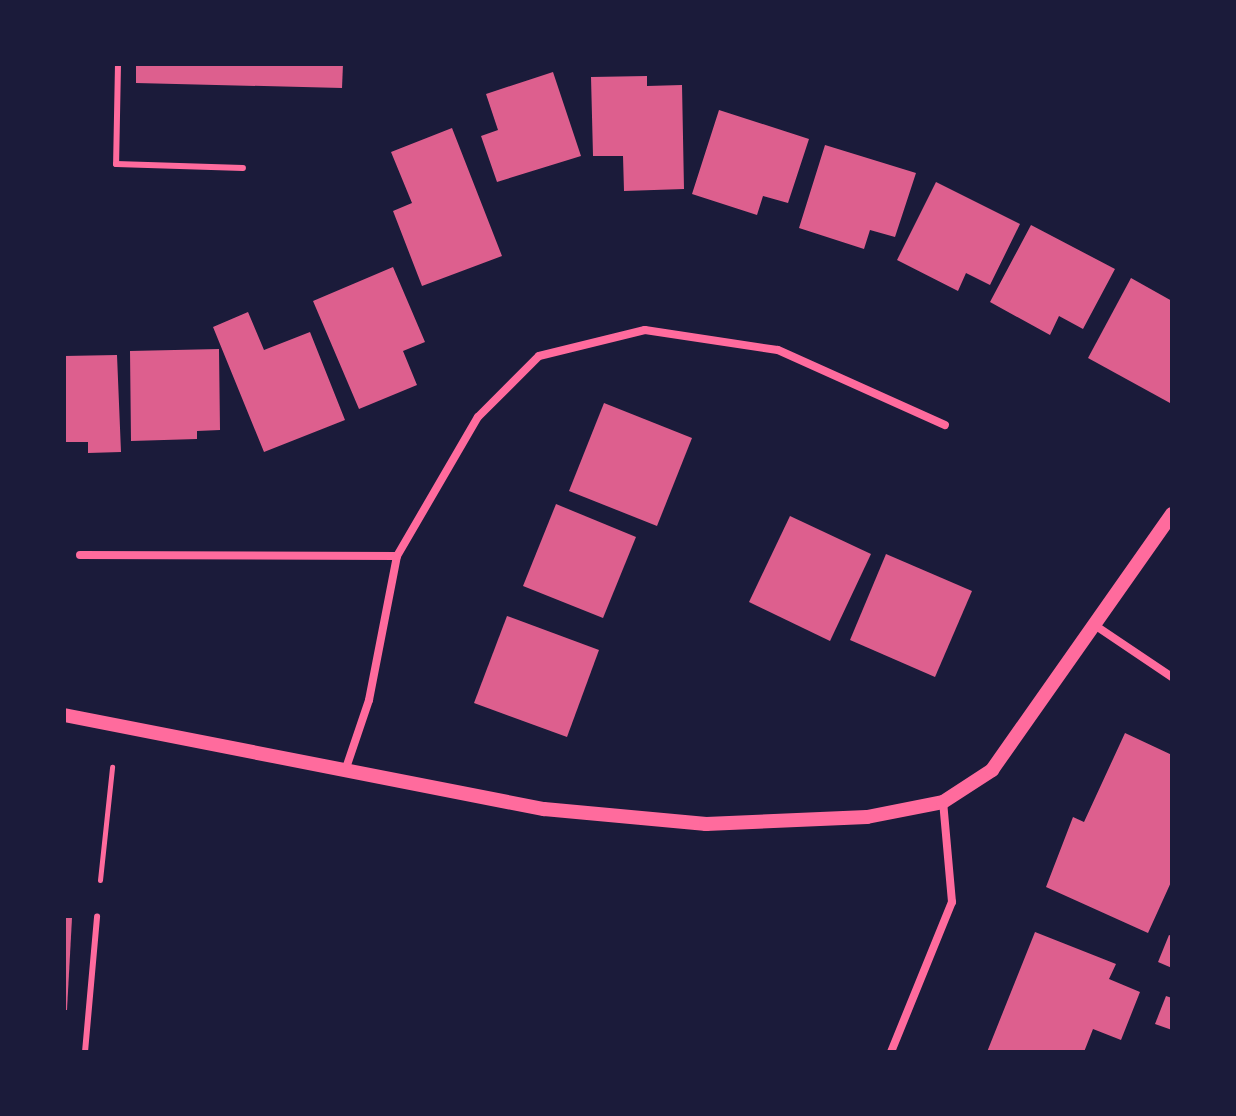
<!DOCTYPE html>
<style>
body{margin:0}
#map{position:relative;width:1236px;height:1116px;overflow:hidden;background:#1b1b3a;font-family:"Sofia Sans Condensed",sans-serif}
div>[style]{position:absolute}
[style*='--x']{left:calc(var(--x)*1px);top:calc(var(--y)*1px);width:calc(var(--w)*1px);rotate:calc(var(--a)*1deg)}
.building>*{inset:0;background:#dd5f8e}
.path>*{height:5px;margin:-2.5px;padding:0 2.5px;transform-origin:2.5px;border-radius:2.5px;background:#ff6b9d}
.service>*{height:6px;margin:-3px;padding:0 3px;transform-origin:3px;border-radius:3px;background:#ff6b9d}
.minor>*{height:8px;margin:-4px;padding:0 4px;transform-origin:4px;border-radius:4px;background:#ff6b9d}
.tertiary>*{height:14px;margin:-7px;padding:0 7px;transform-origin:7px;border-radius:7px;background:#ff6b9d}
span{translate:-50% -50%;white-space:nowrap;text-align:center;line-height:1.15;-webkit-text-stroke:6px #1b1b3a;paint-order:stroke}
.frame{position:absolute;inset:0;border:66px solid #1b1b3a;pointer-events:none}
</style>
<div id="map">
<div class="building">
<div style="clip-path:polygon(136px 64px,343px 64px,342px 88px,136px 83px)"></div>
<div style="clip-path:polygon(553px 72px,581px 156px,497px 182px,481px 136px,498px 130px,486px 94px)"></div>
<div style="clip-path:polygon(647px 76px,647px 86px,682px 85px,684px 189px,624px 191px,623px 156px,593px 156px,591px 77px)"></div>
<div style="clip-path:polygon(719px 110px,809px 139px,788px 203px,763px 196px,757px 215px,692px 194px)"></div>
<div style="clip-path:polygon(452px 128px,502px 256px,422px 286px,393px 211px,412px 203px,391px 152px)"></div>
<div style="clip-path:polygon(825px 145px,916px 173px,895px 237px,870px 230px,864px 249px,799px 228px)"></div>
<div style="clip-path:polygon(936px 182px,1020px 224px,990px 285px,966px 273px,958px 291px,897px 260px)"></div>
<div style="clip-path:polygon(1031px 225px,1115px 269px,1083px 329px,1059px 316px,1050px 335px,990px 302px)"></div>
<div style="clip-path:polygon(393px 267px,425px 342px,403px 351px,417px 385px,359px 409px,313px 301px)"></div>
<div style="clip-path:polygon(1131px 278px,1172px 301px,1170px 403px,1088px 358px)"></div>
<div style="clip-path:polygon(248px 312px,264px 350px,310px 332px,345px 420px,264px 452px,213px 327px)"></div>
<div style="clip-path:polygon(219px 349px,220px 430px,197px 431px,197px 439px,131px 441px,130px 351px)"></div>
<div style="clip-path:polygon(117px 355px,121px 452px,88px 453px,88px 442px,64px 442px,64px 356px)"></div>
<div style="clip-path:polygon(604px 403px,692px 438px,657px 526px,569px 491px)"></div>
<div style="clip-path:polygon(556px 504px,636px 537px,603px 618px,523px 586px)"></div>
<div style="clip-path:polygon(790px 516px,871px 554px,830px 641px,749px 602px)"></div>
<div style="clip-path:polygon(886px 554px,972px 591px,935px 677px,850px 640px)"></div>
<div style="clip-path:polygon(507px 616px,599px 650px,567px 737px,474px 703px)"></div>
<div style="clip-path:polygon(1125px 733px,1172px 755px,1172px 880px,1148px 933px,1046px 887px,1073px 817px,1084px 822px)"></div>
<div style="clip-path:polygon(64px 918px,72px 918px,67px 1010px,64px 1010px)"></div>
<div style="clip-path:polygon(1035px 932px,1116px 964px,1109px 979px,1140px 992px,1121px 1040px,1093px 1029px,1084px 1052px,987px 1052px)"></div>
<div style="clip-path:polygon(1169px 935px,1172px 936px,1172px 968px,1158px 962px)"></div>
<div style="clip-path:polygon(1166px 996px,1172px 998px,1172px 1030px,1155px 1024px)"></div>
</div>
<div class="path">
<div style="--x:100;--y:880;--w:114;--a:-83.9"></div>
</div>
<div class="service">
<div style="--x:118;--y:64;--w:100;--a:91.1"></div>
<div style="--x:116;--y:164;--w:127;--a:1.8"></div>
<div style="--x:85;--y:1052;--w:136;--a:-84.9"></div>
</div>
<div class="minor">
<div style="--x:80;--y:555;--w:317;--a:0.2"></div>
<div style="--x:1096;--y:626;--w:92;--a:33.9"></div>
<div style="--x:345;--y:771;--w:75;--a:-71.3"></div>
<div style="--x:369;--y:700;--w:147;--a:-79"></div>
<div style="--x:397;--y:556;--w:161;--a:-59.8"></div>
<div style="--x:478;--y:417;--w:86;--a:-45"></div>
<div style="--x:539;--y:356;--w:109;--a:-13.8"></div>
<div style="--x:645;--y:330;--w:134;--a:8.6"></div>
<div style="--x:778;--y:350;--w:183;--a:24.2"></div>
<div style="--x:891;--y:1052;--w:162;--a:-67.9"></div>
<div style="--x:952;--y:902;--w:100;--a:-95.1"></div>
</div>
<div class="tertiary">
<div style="--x:64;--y:715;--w:489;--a:11.1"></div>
<div style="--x:544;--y:809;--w:163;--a:5.3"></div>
<div style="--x:706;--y:824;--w:161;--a:-2.5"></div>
<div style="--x:867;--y:817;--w:77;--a:-11.2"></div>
<div style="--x:943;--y:802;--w:59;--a:-33.1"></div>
<div style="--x:992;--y:770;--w:313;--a:-54.9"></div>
</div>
<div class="frame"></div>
</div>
